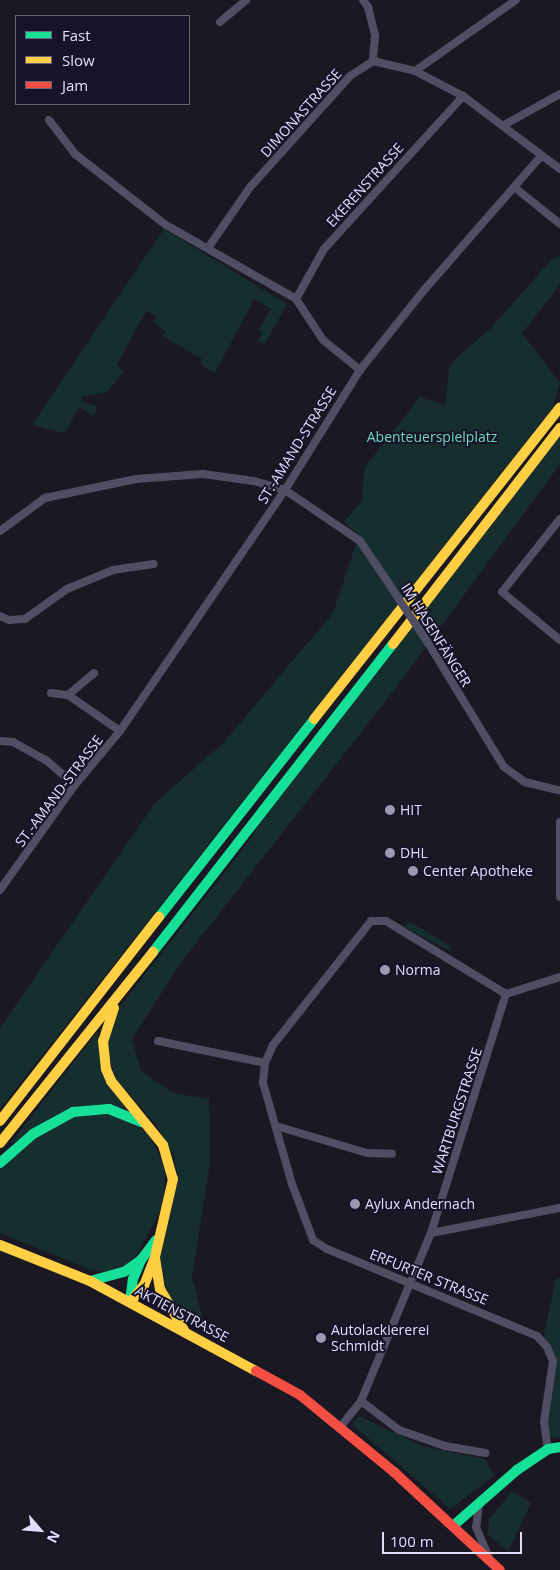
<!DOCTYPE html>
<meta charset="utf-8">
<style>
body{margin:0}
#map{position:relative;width:560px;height:1570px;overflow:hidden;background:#1a1823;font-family:"Open Sans",sans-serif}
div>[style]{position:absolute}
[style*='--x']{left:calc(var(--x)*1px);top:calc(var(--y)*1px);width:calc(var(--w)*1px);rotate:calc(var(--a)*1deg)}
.green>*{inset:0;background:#172e2f}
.street>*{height:8px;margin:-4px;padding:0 4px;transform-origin:4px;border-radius:4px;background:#504e63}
.fast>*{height:10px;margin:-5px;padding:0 5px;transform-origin:5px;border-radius:5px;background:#16e098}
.slow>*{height:10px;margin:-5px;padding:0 5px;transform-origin:5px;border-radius:5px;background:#ffcf43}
.jam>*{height:10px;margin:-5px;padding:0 5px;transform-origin:5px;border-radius:5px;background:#f24e42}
.street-bridge>*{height:8px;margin:-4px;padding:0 4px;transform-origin:4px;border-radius:4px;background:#504e63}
.dots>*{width:14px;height:14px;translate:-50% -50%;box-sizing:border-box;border:2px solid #171328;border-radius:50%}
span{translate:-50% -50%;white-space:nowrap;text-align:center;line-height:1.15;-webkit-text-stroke:4px #171328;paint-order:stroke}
.street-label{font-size:14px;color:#e1ddfc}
.park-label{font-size:14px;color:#6ed7bf}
.poi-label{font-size:14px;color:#e1ddfc}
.left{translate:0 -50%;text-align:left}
.legend{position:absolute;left:15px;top:15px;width:175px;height:90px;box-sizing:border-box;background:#171328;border:1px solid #68647d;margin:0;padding:6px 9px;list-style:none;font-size:15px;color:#e1ddfc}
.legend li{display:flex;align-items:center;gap:10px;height:25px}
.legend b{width:25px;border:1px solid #68647d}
.north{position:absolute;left:15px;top:1505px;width:50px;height:50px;-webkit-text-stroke:4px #171328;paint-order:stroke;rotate:117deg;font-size:14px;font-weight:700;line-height:20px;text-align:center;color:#e1ddfc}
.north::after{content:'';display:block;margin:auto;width:18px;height:22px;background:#e1ddfc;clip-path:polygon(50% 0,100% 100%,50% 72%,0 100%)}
.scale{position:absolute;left:382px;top:1532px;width:140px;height:22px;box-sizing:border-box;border:2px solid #e1ddfc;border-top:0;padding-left:6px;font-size:15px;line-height:18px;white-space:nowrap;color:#e1ddfc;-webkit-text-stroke:4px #171328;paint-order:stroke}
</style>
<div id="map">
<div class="green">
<div style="clip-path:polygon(164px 229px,287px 304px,265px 344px,258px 341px,263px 332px,259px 329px,271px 309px,254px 299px,215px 373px,200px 364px,202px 359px,163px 336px,165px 332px,153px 321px,156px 316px,146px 311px,117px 365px,123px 372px,114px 384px,107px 392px,81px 397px,83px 402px,98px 407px,93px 416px,79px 407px,65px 433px,32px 425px)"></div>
<div style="clip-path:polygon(560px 255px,560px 285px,522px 333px,560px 383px,553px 407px,0 1109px,0 1028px,155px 803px,223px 743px,333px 613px,359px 535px,344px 522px,362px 500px,365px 467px,420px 397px,445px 405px,449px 370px,454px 360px,491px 328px,550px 261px)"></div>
<div style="clip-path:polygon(560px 435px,560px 464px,392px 693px,182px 961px,132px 1039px,141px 1071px,173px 1093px,209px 1099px,210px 1163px,192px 1276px,205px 1328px,189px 1321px,170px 1299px,163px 1279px,159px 1256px,177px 1173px,174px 1155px,156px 1125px,116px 1079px,106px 1045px,110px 1026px,121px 1005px,250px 840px,270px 806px)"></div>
<div style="clip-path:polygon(408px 921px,450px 946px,449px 951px,405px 927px)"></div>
<div style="clip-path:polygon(98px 1031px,99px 1040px,130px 1109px,101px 1105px,11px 1143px)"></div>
<div style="clip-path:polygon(105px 1113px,135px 1123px,149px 1135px,165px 1166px,164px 1204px,136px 1256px,123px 1267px,108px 1272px,91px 1270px,0 1233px,0 1168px,34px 1137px,74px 1116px)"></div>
<div style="clip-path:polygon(556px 1278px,560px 1279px,560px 1437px,556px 1438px,549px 1437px,547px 1422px,556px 1361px,543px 1338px)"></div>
<div style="clip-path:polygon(359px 1416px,422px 1446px,485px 1459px,494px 1476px,450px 1509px,352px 1424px)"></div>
<div style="clip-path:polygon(512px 1491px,531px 1503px,508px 1551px,488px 1535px,489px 1520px)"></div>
</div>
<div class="street">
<div style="--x:363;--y:0;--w:9;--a:54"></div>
<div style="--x:368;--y:7;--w:30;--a:76"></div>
<div style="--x:375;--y:36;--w:25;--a:95"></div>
<div style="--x:220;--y:22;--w:34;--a:-40"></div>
<div style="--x:415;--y:71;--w:123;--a:-35.1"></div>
<div style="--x:49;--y:120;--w:43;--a:52.6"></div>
<div style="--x:75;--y:154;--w:115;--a:38"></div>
<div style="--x:166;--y:225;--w:150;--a:29.6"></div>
<div style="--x:296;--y:299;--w:49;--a:56.6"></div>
<div style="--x:323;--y:340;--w:48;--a:39"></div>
<div style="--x:504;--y:125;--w:64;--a:-29"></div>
<div style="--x:514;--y:187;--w:59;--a:38.8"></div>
<div style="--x:208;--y:248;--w:75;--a:-55.3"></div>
<div style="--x:251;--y:186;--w:148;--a:-48"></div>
<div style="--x:350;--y:76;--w:27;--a:-33"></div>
<div style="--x:373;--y:61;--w:43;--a:13.4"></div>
<div style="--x:415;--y:71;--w:54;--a:27.5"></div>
<div style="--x:463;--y:96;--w:121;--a:37"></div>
<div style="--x:296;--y:299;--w:57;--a:-60.8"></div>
<div style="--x:324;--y:249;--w:207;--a:-47.7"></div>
<div style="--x:560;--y:519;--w:93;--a:128.5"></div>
<div style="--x:502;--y:592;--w:75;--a:39.6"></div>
<div style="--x:0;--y:531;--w:56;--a:-36.3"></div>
<div style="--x:45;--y:498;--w:93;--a:-11.8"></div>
<div style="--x:136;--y:479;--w:67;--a:-4.3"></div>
<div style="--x:203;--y:474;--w:51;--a:7.8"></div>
<div style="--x:254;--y:481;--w:32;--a:16"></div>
<div style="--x:285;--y:490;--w:91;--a:34.2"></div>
<div style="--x:360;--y:541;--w:52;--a:56"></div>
<div style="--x:0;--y:616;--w:10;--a:24"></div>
<div style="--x:9;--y:620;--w:16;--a:-4"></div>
<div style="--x:25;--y:619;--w:52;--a:-35.5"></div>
<div style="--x:67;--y:589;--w:50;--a:-22.4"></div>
<div style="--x:113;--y:570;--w:41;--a:-8.3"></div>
<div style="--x:428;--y:643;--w:145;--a:58.5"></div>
<div style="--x:504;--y:767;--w:26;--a:36"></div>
<div style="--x:525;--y:782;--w:36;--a:14"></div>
<div style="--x:51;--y:693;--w:17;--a:7"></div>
<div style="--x:68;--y:695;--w:63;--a:34.7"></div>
<div style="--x:68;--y:695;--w:34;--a:-40"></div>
<div style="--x:0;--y:741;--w:13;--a:4"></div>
<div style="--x:13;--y:742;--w:38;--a:29"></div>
<div style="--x:46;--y:760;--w:38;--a:41"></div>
<div style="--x:560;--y:822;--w:75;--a:90"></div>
<div style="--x:0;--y:890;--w:129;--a:-54.5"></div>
<div style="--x:75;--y:785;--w:70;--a:-50.2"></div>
<div style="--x:120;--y:731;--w:292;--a:-55.6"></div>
<div style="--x:285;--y:490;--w:142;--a:-58"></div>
<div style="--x:360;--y:370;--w:104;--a:-51.3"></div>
<div style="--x:425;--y:289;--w:176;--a:-48.9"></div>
<div style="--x:506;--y:994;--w:140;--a:-148.7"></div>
<div style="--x:386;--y:921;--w:15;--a:180"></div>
<div style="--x:371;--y:921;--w:158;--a:128.3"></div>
<div style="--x:273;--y:1045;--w:20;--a:114"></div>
<div style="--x:265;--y:1063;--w:20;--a:96"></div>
<div style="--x:263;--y:1083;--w:105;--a:74"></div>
<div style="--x:292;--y:1184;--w:60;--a:69.4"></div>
<div style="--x:313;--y:1240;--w:17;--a:33"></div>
<div style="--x:327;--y:1249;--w:227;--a:22.5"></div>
<div style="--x:537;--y:1336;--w:15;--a:48"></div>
<div style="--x:547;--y:1347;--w:15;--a:67"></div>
<div style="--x:553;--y:1361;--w:62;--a:98.4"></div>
<div style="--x:544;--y:1422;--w:27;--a:82"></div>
<div style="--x:506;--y:994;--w:57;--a:-17.5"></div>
<div style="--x:158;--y:1041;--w:109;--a:11.6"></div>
<div style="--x:276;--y:1126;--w:95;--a:16.5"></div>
<div style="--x:367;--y:1153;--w:25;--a:2"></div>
<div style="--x:431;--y:1233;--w:131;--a:-11"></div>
<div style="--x:361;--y:1401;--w:48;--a:37.3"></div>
<div style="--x:399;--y:1430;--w:49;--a:19.2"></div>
<div style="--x:445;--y:1446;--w:41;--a:9.9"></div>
<div style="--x:341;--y:1426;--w:32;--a:-51"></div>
<div style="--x:361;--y:1401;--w:182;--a:-67.4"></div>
<div style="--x:431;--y:1233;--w:250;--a:-72.6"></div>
<div style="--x:479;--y:1504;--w:23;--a:97"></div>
<div style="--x:476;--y:1527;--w:34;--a:67"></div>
</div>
<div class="fast">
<div style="--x:159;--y:917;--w:251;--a:-51.9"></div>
<div style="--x:153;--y:952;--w:390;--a:-52.1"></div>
<div style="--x:0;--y:1163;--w:44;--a:-41.3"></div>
<div style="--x:33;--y:1134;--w:46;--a:-28.8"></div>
<div style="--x:73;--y:1112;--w:36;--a:-5"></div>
<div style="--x:109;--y:1109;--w:35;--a:22"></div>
<div style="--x:90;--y:1281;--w:35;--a:-15"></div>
<div style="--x:124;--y:1272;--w:21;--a:-35"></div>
<div style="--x:130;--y:1302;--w:23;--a:-83"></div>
<div style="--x:133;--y:1279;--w:21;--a:-67"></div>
<div style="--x:141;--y:1260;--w:25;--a:-53"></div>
<div style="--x:454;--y:1525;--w:84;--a:-41.1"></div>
<div style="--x:517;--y:1470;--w:37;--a:-34"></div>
<div style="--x:548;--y:1449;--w:12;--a:-9"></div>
</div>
<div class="slow">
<div style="--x:393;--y:644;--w:273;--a:-52.3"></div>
<div style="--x:314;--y:719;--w:397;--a:-51.7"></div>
<div style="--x:114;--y:1008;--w:35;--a:108"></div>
<div style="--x:103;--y:1041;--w:28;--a:84"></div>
<div style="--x:106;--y:1069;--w:13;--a:67"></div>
<div style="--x:111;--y:1081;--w:82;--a:50.9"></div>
<div style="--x:163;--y:1145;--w:35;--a:74"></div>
<div style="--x:173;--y:1179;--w:80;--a:103"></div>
<div style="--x:155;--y:1257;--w:30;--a:111"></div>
<div style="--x:144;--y:1285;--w:22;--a:129"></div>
<div style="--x:0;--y:1121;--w:259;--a:-52.1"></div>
<div style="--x:0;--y:1143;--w:245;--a:-51.3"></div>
<div style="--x:0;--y:1245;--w:97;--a:21.8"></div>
<div style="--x:90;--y:1281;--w:189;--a:28.5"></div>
<div style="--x:155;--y:1258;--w:31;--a:81"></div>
<div style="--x:160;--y:1289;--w:48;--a:59.7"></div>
</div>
<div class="jam">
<div style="--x:256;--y:1371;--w:50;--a:28.6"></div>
<div style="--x:300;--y:1395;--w:122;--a:39.3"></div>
<div style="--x:394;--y:1472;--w:144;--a:42.8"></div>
</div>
<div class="street-bridge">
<div style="--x:389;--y:584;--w:71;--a:56.5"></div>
</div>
<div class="dots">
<div style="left:390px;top:810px;background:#9b98b0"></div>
<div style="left:390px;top:853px;background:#9b98b0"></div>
<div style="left:413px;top:871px;background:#9b98b0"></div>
<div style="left:385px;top:970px;background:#9b98b0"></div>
<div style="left:355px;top:1204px;background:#9b98b0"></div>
<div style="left:321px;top:1338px;background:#9b98b0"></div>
</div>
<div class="street-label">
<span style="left:301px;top:113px;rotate:-48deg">DIMONASTRASSE</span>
<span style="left:365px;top:185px;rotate:-48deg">EKERENSTRASSE</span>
<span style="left:297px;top:445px;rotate:-58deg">ST.-AMAND-STRASSE</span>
<span style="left:436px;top:635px;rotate:58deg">IM HASENFÄNGER</span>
<span style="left:59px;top:791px;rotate:-53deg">ST.-AMAND-STRASSE</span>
<span style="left:457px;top:1111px;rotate:-72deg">WARTBURGSTRASSE</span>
<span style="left:429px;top:1277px;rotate:22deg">ERFURTER STRASSE</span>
<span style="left:182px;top:1314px;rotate:28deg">AKTIENSTRASSE</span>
</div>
<div class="park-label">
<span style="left:432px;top:437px">Abenteuerspielplatz</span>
</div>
<div class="poi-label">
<span class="left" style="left:400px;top:810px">HIT</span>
<span class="left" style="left:400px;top:853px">DHL</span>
<span class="left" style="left:423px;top:871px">Center Apotheke</span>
<span class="left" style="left:395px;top:970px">Norma</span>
<span class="left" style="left:365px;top:1204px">Aylux Andernach</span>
<span class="left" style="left:331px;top:1338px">Autolackiererei<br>Schmidt</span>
</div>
<ul class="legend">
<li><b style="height:6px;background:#16e098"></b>Fast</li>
<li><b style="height:6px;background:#ffcf43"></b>Slow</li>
<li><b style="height:6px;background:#f24e42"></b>Jam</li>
</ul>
<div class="north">N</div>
<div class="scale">100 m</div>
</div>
